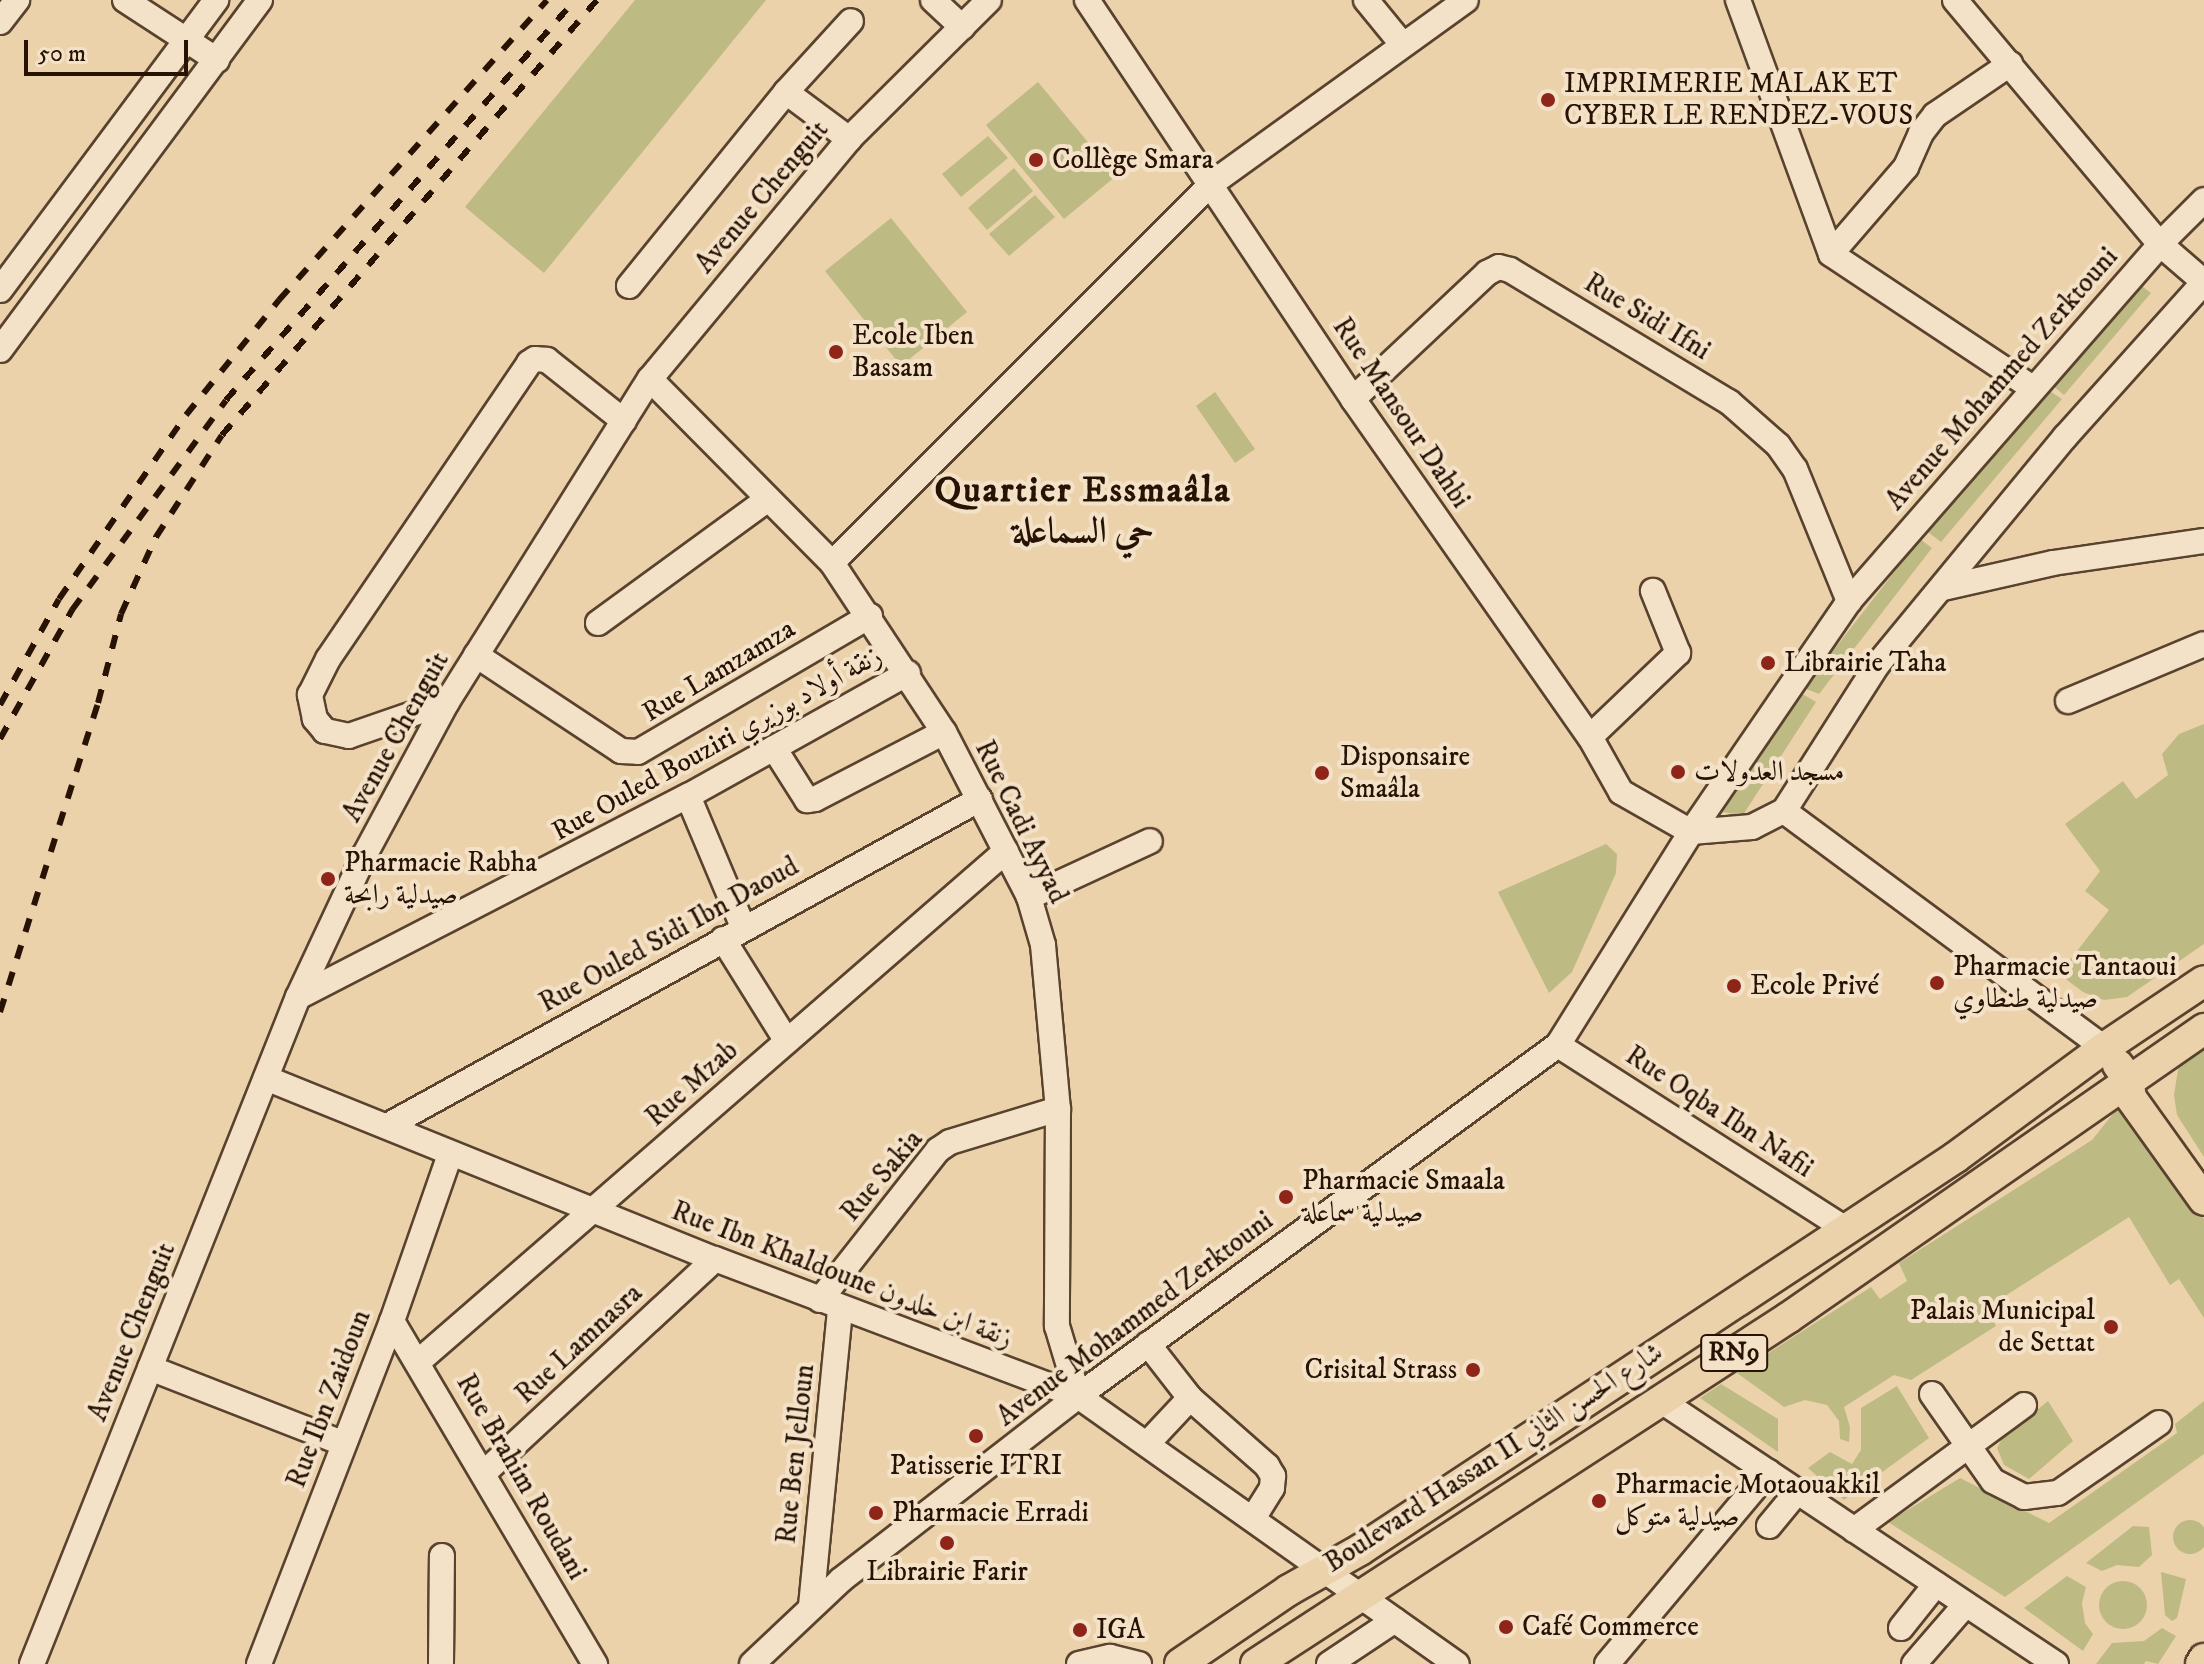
<!DOCTYPE html>
<meta charset="utf-8">
<style>
body{margin:0}
#map{position:relative;width:2204px;height:1664px;overflow:hidden;background:#ecd2ab;font-family:"IM FELL DW Pica",Amiri,serif}
div>[style]{position:absolute}
[style*='--x']{left:calc(var(--x)*1px);top:calc(var(--y)*1px);width:calc(var(--w)*1px);rotate:calc(var(--a)*1deg)}
.green>*{inset:0;background:#beba84}
.round{border-radius:50%}
.roads{filter:drop-shadow(2px 0 #59422e) drop-shadow(-2px 0 #59422e) drop-shadow(0 2px #59422e) drop-shadow(0 -2px #59422e)}
.minor>*{height:24px;margin:-12px;padding:0 12px;transform-origin:12px;border-radius:12px;background:#f3e2c8}
.major>*{height:30px;margin:-15px;padding:0 15px;transform-origin:15px;border-radius:15px;background:#ecd2ab}
.rail>*{height:6px;margin-top:-3px;transform-origin:0;background:repeating-linear-gradient(90deg,#281204 0 14px,transparent 0 28px)}
.dots>*{width:22px;height:22px;translate:-50% -50%;box-sizing:border-box;border:4px solid #f3e2c8;border-radius:50%}
span{translate:-50% -50%;white-space:nowrap;text-align:center;line-height:1.15;-webkit-text-stroke:8px #f3e2c8;paint-order:stroke}
.shield-label span{padding:2px 6px;background:#f3e2c8;border:2px solid;border-radius:6px;-webkit-text-stroke-width:0}
.shield-label{font-size:26px;color:#281204;font-weight:700}
.poi-label{font-size:28px;color:#281204}
.left{translate:0 -50%;text-align:left}
.right{translate:-100% -50%;text-align:right}
.street-label{font-size:28px;color:#281204}
.district-label{font-size:36px;color:#281204;font-weight:700;letter-spacing:2px}
.scale{position:absolute;left:24px;top:40px;width:164px;height:36px;box-sizing:border-box;border:4px solid #281204;border-top:0;padding-left:10px;font-size:24px;line-height:28px;white-space:nowrap;color:#281204;-webkit-text-stroke:6px #f3e2c8;paint-order:stroke}
</style>
<div id="map">
<div class="green">
<div style="clip-path:polygon(635px 0,766px 0,544px 273px,465px 207px)"></div>
<div style="clip-path:polygon(1038px 82px,1116px 176px,1064px 219px,986px 125px)"></div>
<div style="clip-path:polygon(988px 136px,1008px 158px,961px 197px,942px 174px)"></div>
<div style="clip-path:polygon(1014px 168px,1033px 191px,987px 230px,968px 208px)"></div>
<div style="clip-path:polygon(1035px 195px,1055px 217px,1009px 256px,989px 234px)"></div>
<div style="clip-path:polygon(891px 218px,967px 312px,901px 366px,825px 271px)"></div>
<div style="clip-path:polygon(2139px 284px,2151px 293px,2064px 395px,2052px 385px)"></div>
<div style="clip-path:polygon(2048px 390px,2062px 399px,1941px 542px,1928px 532px)"></div>
<div style="clip-path:polygon(1215px 392px,1255px 449px,1235px 463px,1196px 406px)"></div>
<div style="clip-path:polygon(1920px 539px,1932px 548px,1819px 694px,1804px 688px)"></div>
<div style="clip-path:polygon(1799px 692px,1816px 702px,1743px 815px,1722px 812px)"></div>
<div style="clip-path:polygon(2204px 724px,2204px 944px,2127px 997px,2104px 1000px,2083px 992px,2059px 974px,2109px 910px,2085px 891px,2100px 871px,2065px 824px,2123px 781px,2136px 799px,2168px 775px,2162px 754px,2179px 734px)"></div>
<div style="clip-path:polygon(1606px 844px,1617px 854px,1616px 873px,1572px 972px,1549px 993px,1498px 892px)"></div>
<div style="clip-path:polygon(2204px 1040px,2204px 1157px,2177px 1115px,2174px 1095px,2180px 1057px)"></div>
<div style="clip-path:polygon(2121px 1104px,2204px 1219px,2204px 1318px,2179px 1279px,2170px 1285px,2129px 1217px,1986px 1308px,1996px 1326px,1911px 1380px,1894px 1375px,1844px 1407px,1850px 1427px,1849px 1442px,1840px 1439px,1839px 1421px,1827px 1405px,1805px 1400px,1784px 1407px,1737px 1373px,1871px 1287px,1880px 1299px,1907px 1281px,1899px 1263px,2092px 1140px)"></div>
<div style="clip-path:polygon(1721px 1384px,1778px 1419px,1778px 1452px,1700px 1398px)"></div>
<div style="clip-path:polygon(1897px 1386px,1929px 1438px,1844px 1500px,1808px 1468px,1830px 1452px,1852px 1464px,1861px 1450px,1861px 1408px)"></div>
<div style="clip-path:polygon(2048px 1401px,2073px 1441px,2029px 1479px,2004px 1465px,1997px 1448px,2002px 1439px)"></div>
<div style="clip-path:polygon(2204px 1401px,2204px 1454px,2005px 1597px,1888px 1522px,1960px 1478px,2049px 1523px,2177px 1433px,2175px 1424px)"></div>
<div class="round" style="left:2173px;top:1520px;width:34px;height:34px"></div>
<div style="clip-path:polygon(2133px 1526px,2149px 1527px,2152px 1555px,2139px 1567px,2117px 1565px,2102px 1571px,2086px 1563px)"></div>
<div style="clip-path:polygon(2161px 1572px,2186px 1579px,2177px 1618px,2172px 1621px,2165px 1615px)"></div>
<div style="clip-path:polygon(2067px 1576px,2086px 1587px,2082px 1603px,2085px 1623px,2093px 1634px,2083px 1651px,2024px 1608px)"></div>
<div class="round" style="left:2099px;top:1581px;width:48px;height:48px"></div>
<div style="clip-path:polygon(2162px 1628px,2176px 1636px,2158px 1664px,2146px 1661px,2144px 1664px,2096px 1664px,2112px 1643px,2144px 1641px)"></div>
</div>
<div class="roads">
<div class="minor">
<div style="--x:125;--y:0;--w:110;--a:33.1"></div>
<div style="--x:933;--y:0;--w:40;--a:43"></div>
<div style="--x:1087;--y:0;--w:480;--a:56.3"></div>
<div style="--x:1353;--y:399;--w:413;--a:55"></div>
<div style="--x:1590;--y:737;--w:63;--a:60.6"></div>
<div style="--x:1621;--y:792;--w:81;--a:29.7"></div>
<div style="--x:1366;--y:0;--w:57;--a:50.7"></div>
<div style="--x:1738;--y:0;--w:270;--a:69.9"></div>
<div style="--x:1831;--y:254;--w:242;--a:33.6"></div>
<div style="--x:1955;--y:0;--w:319;--a:50"></div>
<div style="--x:2160;--y:244;--w:58;--a:40.8"></div>
<div style="--x:0;--y:22;--w:28;--a:-52"></div>
<div style="--x:786;--y:92;--w:79;--a:36.7"></div>
<div style="--x:1831;--y:254;--w:115;--a:-49.2"></div>
<div style="--x:1906;--y:167;--w:37;--a:-66"></div>
<div style="--x:1921;--y:133;--w:23;--a:-52"></div>
<div style="--x:1935;--y:115;--w:91;--a:-34.2"></div>
<div style="--x:629;--y:286;--w:250;--a:-51"></div>
<div style="--x:786;--y:92;--w:96;--a:-47.5"></div>
<div style="--x:0;--y:290;--w:362;--a:-53.3"></div>
<div style="--x:0;--y:350;--w:436;--a:-53.4"></div>
<div style="--x:650;--y:379;--w:259;--a:45.3"></div>
<div style="--x:832;--y:563;--w:203;--a:56.5"></div>
<div style="--x:944;--y:732;--w:186;--a:62.7"></div>
<div style="--x:1029;--y:897;--w:50;--a:73.7"></div>
<div style="--x:1043;--y:945;--w:165;--a:84.8"></div>
<div style="--x:1058;--y:1109;--w:217;--a:90.3"></div>
<div style="--x:1057;--y:1326;--w:73;--a:73.3"></div>
<div style="--x:1353;--y:399;--w:184;--a:-43.2"></div>
<div style="--x:1487;--y:273;--w:13;--a:-27"></div>
<div style="--x:1499;--y:267;--w:11;--a:15"></div>
<div style="--x:1510;--y:270;--w:256;--a:31.1"></div>
<div style="--x:1729;--y:402;--w:65;--a:41.3"></div>
<div style="--x:1778;--y:445;--w:29;--a:55"></div>
<div style="--x:1795;--y:469;--w:143;--a:67.8"></div>
<div style="--x:832;--y:563;--w:536;--a:-45"></div>
<div style="--x:1211;--y:184;--w:314;--a:-35.8"></div>
<div style="--x:1943;--y:588;--w:113;--a:-12.8"></div>
<div style="--x:2053;--y:563;--w:153;--a:-8.3"></div>
<div style="--x:598;--y:623;--w:210;--a:-36.1"></div>
<div style="--x:476;--y:655;--w:174;--a:33.5"></div>
<div style="--x:621;--y:751;--w:17;--a:3"></div>
<div style="--x:638;--y:752;--w:269;--a:-30.4"></div>
<div style="--x:2068;--y:701;--w:147;--a:-22.7"></div>
<div style="--x:447;--y:702;--w:104;--a:160.9"></div>
<div style="--x:349;--y:736;--w:25;--a:-168"></div>
<div style="--x:325;--y:731;--w:16;--a:-130"></div>
<div style="--x:315;--y:719;--w:25;--a:-102"></div>
<div style="--x:310;--y:695;--w:40;--a:-63.4"></div>
<div style="--x:328;--y:659;--w:358;--a:-55.8"></div>
<div style="--x:529;--y:363;--w:7;--a:-34"></div>
<div style="--x:535;--y:359;--w:12;--a:5"></div>
<div style="--x:547;--y:360;--w:98;--a:38.4"></div>
<div style="--x:1590;--y:737;--w:122;--a:-43.7"></div>
<div style="--x:1678;--y:653;--w:67;--a:-112"></div>
<div style="--x:774;--y:748;--w:62;--a:57.6"></div>
<div style="--x:807;--y:800;--w:8;--a:-7"></div>
<div style="--x:815;--y:799;--w:145;--a:-27.4"></div>
<div style="--x:688;--y:796;--w:142;--a:67.2"></div>
<div style="--x:1784;--y:811;--w:173;--a:-57.5"></div>
<div style="--x:1877;--y:665;--w:296;--a:-50.5"></div>
<div style="--x:2065;--y:437;--w:208;--a:-48.1"></div>
<div style="--x:1691;--y:832;--w:61;--a:-4.7"></div>
<div style="--x:1752;--y:827;--w:36;--a:-27"></div>
<div style="--x:1784;--y:811;--w:398;--a:36.5"></div>
<div style="--x:1029;--y:897;--w:133;--a:-24.8"></div>
<div style="--x:723;--y:939;--w:119;--a:58"></div>
<div style="--x:298;--y:997;--w:439;--a:-27.3"></div>
<div style="--x:688;--y:796;--w:252;--a:-29.2"></div>
<div style="--x:1558;--y:1045;--w:343;--a:32.6"></div>
<div style="--x:266;--y:1078;--w:484;--a:22"></div>
<div style="--x:715;--y:1259;--w:388;--a:20.7"></div>
<div style="--x:1078;--y:1396;--w:464;--a:35.3"></div>
<div style="--x:387;--y:1126;--w:677;--a:-28.87"></div>
<div style="--x:820;--y:1300;--w:191;--a:-51.8"></div>
<div style="--x:938;--y:1150;--w:14;--a:-34"></div>
<div style="--x:950;--y:1142;--w:113;--a:-17"></div>
<div style="--x:392;--y:1321;--w:399;--a:59.4"></div>
<div style="--x:1148;--y:1344;--w:68;--a:52.1"></div>
<div style="--x:1190;--y:1398;--w:103;--a:41.4"></div>
<div style="--x:1267;--y:1466;--w:12;--a:59"></div>
<div style="--x:1273;--y:1476;--w:12;--a:95"></div>
<div style="--x:1272;--y:1488;--w:36;--a:122"></div>
<div style="--x:418;--y:1362;--w:779;--a:-40.99"></div>
<div style="--x:150;--y:1368;--w:206;--a:21.3"></div>
<div style="--x:1932;--y:1394;--w:106;--a:55"></div>
<div style="--x:1993;--y:1481;--w:35;--a:27"></div>
<div style="--x:2024;--y:1497;--w:34;--a:-7"></div>
<div style="--x:2058;--y:1493;--w:123;--a:-34.7"></div>
<div style="--x:1660;--y:1400;--w:476;--a:33.7"></div>
<div style="--x:1147;--y:1444;--w:63;--a:-46.9"></div>
<div style="--x:485;--y:1472;--w:313;--a:-42.8"></div>
<div style="--x:1769;--y:1526;--w:44;--a:-50.5"></div>
<div style="--x:1854;--y:1530;--w:211;--a:-36.3"></div>
<div style="--x:811;--y:1606;--w:299;--a:-84.4"></div>
<div style="--x:1901;--y:1628;--w:56;--a:-51.5"></div>
<div style="--x:32;--y:1664;--w:718;--a:-68.26"></div>
<div style="--x:298;--y:997;--w:156;--a:-64.9"></div>
<div style="--x:364;--y:856;--w:175;--a:-61.7"></div>
<div style="--x:447;--y:702;--w:381;--a:-57.9"></div>
<div style="--x:650;--y:379;--w:312;--a:-50.3"></div>
<div style="--x:849;--y:139;--w:197;--a:-44.8"></div>
<div style="--x:259;--y:1664;--w:368;--a:-68.8"></div>
<div style="--x:392;--y:1321;--w:177;--a:-70.8"></div>
<div style="--x:441;--y:1664;--w:108;--a:-89.5"></div>
<div style="--x:752;--y:1664;--w:122;--a:-43.3"></div>
<div style="--x:841;--y:1580;--w:300;--a:-37.8"></div>
<div style="--x:1078;--y:1396;--w:595;--a:-36.18"></div>
<div style="--x:1558;--y:1045;--w:251;--a:-58"></div>
<div style="--x:1691;--y:832;--w:280;--a:-55.6"></div>
<div style="--x:1849;--y:601;--w:473;--a:-48.9"></div>
<div style="--x:2160;--y:244;--w:62;--a:-45"></div>
<div style="--x:1079;--y:1664;--w:32;--a:-13"></div>
<div style="--x:1110;--y:1657;--w:30;--a:14"></div>
<div style="--x:1329;--y:1664;--w:79;--a:-33.7"></div>
<div style="--x:1607;--y:1664;--w:251;--a:-50"></div>
<div style="--x:1914;--y:1664;--w:79;--a:-49.1"></div>
</div>
<div class="major">
<div style="--x:2118;--y:1065;--w:17;--a:54"></div>
<div style="--x:2128;--y:1079;--w:19;--a:81"></div>
<div style="--x:2131;--y:1098;--w:125;--a:54.4"></div>
<div style="--x:1180;--y:1664;--w:132;--a:-34.2"></div>
<div style="--x:1289;--y:1590;--w:81;--a:-29.4"></div>
<div style="--x:1360;--y:1550;--w:714;--a:-33.4"></div>
<div style="--x:1956;--y:1157;--w:184;--a:-36.4"></div>
<div style="--x:2104;--y:1048;--w:120;--a:-33.8"></div>
<div style="--x:1256;--y:1664;--w:635;--a:-33.04"></div>
<div style="--x:1788;--y:1318;--w:507;--a:-34.79"></div>
<div style="--x:2201;--y:1664;--w:6;--a:-59"></div>
</div>
</div>
<div class="rail">
<div style="--x:0;--y:705;--w:121;--a:-60.9"></div>
<div style="--x:59;--y:599;--w:224;--a:-55.4"></div>
<div style="--x:186;--y:415;--w:148;--a:-51"></div>
<div style="--x:279;--y:300;--w:402;--a:-48.2"></div>
<div style="--x:0;--y:739;--w:148;--a:-60.8"></div>
<div style="--x:72;--y:610;--w:260;--a:-53.7"></div>
<div style="--x:226;--y:400;--w:531;--a:-48.9"></div>
<div style="--x:0;--y:1012;--w:324;--a:-72.4"></div>
<div style="--x:98;--y:703;--w:92;--a:-75.5"></div>
<div style="--x:121;--y:614;--w:85;--a:-65.6"></div>
<div style="--x:156;--y:537;--w:121;--a:-57.1"></div>
<div style="--x:222;--y:435;--w:574;--a:-49.24"></div>
</div>
<div class="dots">
<div style="left:1548px;top:100px;background:#8f2418"></div>
<div style="left:1036px;top:160px;background:#8f2418"></div>
<div style="left:836px;top:352px;background:#8f2418"></div>
<div style="left:1768px;top:663px;background:#8f2418"></div>
<div style="left:1678px;top:772px;background:#8f2418"></div>
<div style="left:1322px;top:773px;background:#8f2418"></div>
<div style="left:328px;top:879px;background:#8f2418"></div>
<div style="left:1937px;top:983px;background:#8f2418"></div>
<div style="left:1734px;top:986px;background:#8f2418"></div>
<div style="left:1286px;top:1197px;background:#8f2418"></div>
<div style="left:2111px;top:1327px;background:#8f2418"></div>
<div style="left:1473px;top:1370px;background:#8f2418"></div>
<div style="left:976px;top:1436px;background:#8f2418"></div>
<div style="left:1599px;top:1501px;background:#8f2418"></div>
<div style="left:876px;top:1513px;background:#8f2418"></div>
<div style="left:947px;top:1543px;background:#8f2418"></div>
<div style="left:1506px;top:1627px;background:#8f2418"></div>
<div style="left:1080px;top:1630px;background:#8f2418"></div>
</div>
<div class="shield-label">
<span style="left:1734px;top:1353px">RN9</span>
</div>
<div class="poi-label">
<span class="left" style="left:1564px;top:100px">IMPRIMERIE MALAK ET<br>CYBER LE RENDEZ-VOUS</span>
<span class="left" style="left:1052px;top:160px">Collège Smara</span>
<span class="left" style="left:852px;top:352px">Ecole Iben<br>Bassam</span>
<span class="left" style="left:1784px;top:663px">Librairie Taha</span>
<span class="left" style="left:1340px;top:773px">Disponsaire<br>Smaâla</span>
<span class="left" style="left:1694px;top:772px">مسجد العدولات</span>
<span class="left" style="left:344px;top:879px">Pharmacie Rabha<br>صيدلية رابحة</span>
<span class="left" style="left:1953px;top:983px">Pharmacie Tantaoui<br>صيدلية طنطاوي</span>
<span class="left" style="left:1750px;top:986px">Ecole Privé</span>
<span class="left" style="left:1302px;top:1197px">Pharmacie Smaala<br>صيدلية سماعلة</span>
<span class="right" style="left:2095px;top:1327px">Palais Municipal<br>de Settat</span>
<span class="right" style="left:1457px;top:1370px">Crisital Strass</span>
<span style="left:976px;top:1466px">Patisserie ITRI</span>
<span class="left" style="left:1615px;top:1501px">Pharmacie Motaouakkil<br>صيدلية متوكل</span>
<span class="left" style="left:892px;top:1513px">Pharmacie Erradi</span>
<span style="left:947px;top:1572px">Librairie Farir</span>
<span class="left" style="left:1522px;top:1627px">Café Commerce</span>
<span class="left" style="left:1096px;top:1630px">IGA</span>
</div>
<div class="street-label">
<span style="left:762px;top:197px;rotate:-50deg">Avenue Chenguit</span>
<span style="left:1647px;top:317px;rotate:31deg">Rue Sidi Ifni</span>
<span style="left:2002px;top:379px;rotate:-49deg">Avenue Mohammed Zerktouni</span>
<span style="left:1401px;top:413px;rotate:56deg">Rue Mansour Dahbi</span>
<span style="left:719px;top:671px;rotate:-31deg">Rue Lamzamza</span>
<span style="left:396px;top:737px;rotate:-61deg">Avenue Chenguit</span>
<span style="left:717px;top:744px;rotate:-29deg">Rue Ouled Bouziri زنقة أولاد بوزيري</span>
<span style="left:1021px;top:822px;rotate:64deg">Rue Cadi Ayyad</span>
<span style="left:669px;top:935px;rotate:-29deg">Rue Ouled Sidi Ibn Daoud</span>
<span style="left:692px;top:1084px;rotate:-42deg">Rue Mzab</span>
<span style="left:1719px;top:1112px;rotate:33deg">Rue Oqba Ibn Nafii</span>
<span style="left:882px;top:1176px;rotate:-50deg">Rue Sakia</span>
<span style="left:842px;top:1275px;rotate:21deg">Rue Ibn Khaldoune زنقة ابن خلدون</span>
<span style="left:1135px;top:1319px;rotate:-37deg">Avenue Mohammed Zerktouni</span>
<span style="left:132px;top:1332px;rotate:-68deg">Avenue Chenguit</span>
<span style="left:579px;top:1344px;rotate:-43deg">Rue Lamnasra</span>
<span style="left:329px;top:1399px;rotate:-69deg">Rue Ibn Zaidoun</span>
<span style="left:796px;top:1454px;rotate:-84deg">Rue Ben Jelloun</span>
<span style="left:1494px;top:1458px;rotate:-33deg">Boulevard Hassan II شارع الحسن الثاني</span>
<span style="left:521px;top:1477px;rotate:60deg">Rue Brahim Roudani</span>
</div>
<div class="district-label">
<span style="left:1083px;top:511px">Quartier Essmaâla<br>حي السماعلة</span>
</div>
<div class="scale">50 m</div>
</div>
